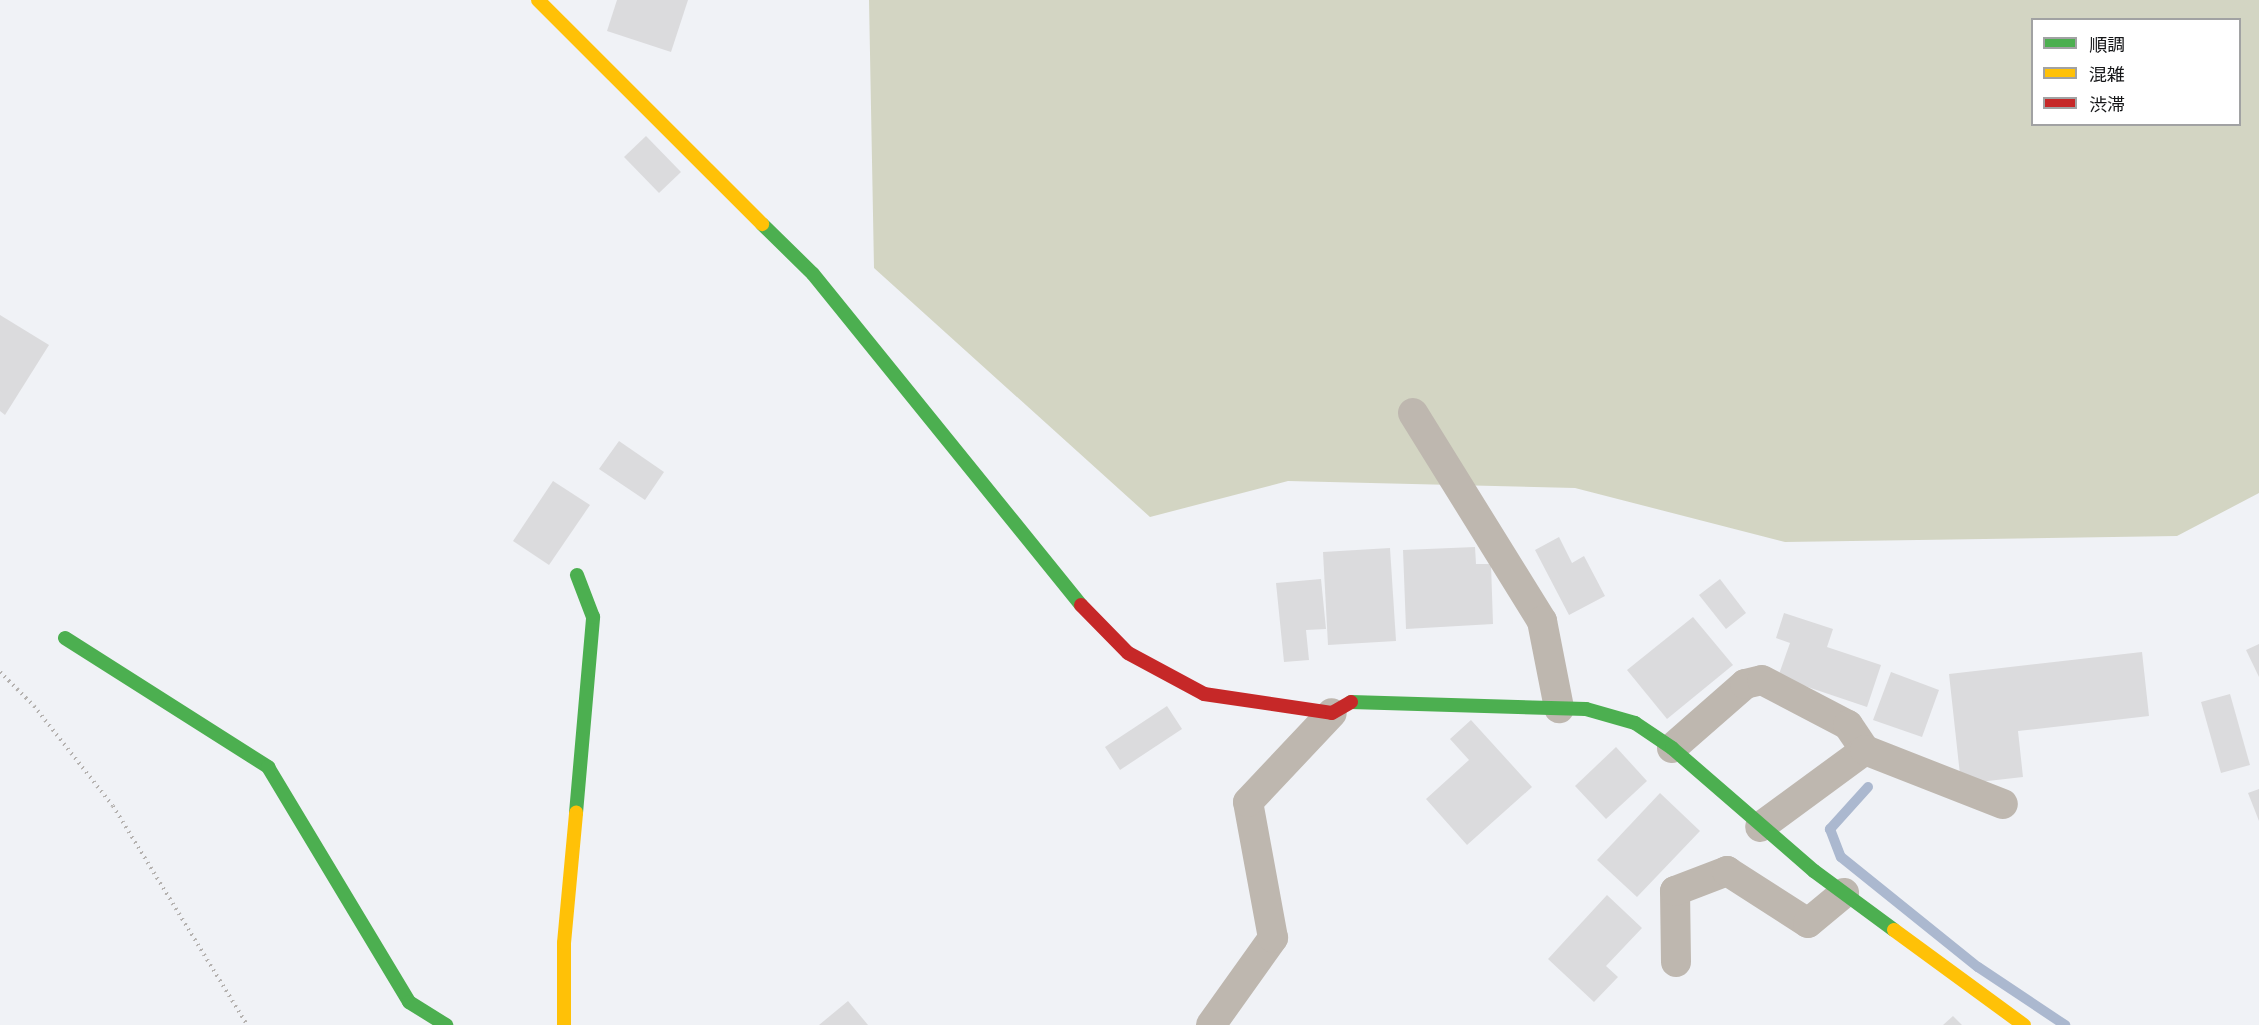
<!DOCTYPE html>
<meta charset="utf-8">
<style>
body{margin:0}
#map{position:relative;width:2259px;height:1025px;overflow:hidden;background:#f0f2f6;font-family:"Space Grotesk","Noto Sans JP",sans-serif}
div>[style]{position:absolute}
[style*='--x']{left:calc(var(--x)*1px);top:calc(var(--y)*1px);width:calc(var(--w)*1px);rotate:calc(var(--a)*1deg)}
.forest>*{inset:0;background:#d3d5c3}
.stream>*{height:10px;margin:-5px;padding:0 5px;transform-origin:5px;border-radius:5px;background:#abb8cf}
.building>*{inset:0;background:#dbdbdd}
.path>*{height:4px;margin-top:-2px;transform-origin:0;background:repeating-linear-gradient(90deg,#b5b2b0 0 1.5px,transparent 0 6px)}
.street>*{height:30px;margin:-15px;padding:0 15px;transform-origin:15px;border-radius:15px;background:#beb7af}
.fast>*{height:14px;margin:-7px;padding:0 7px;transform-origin:7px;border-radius:7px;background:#4caf50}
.slow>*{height:14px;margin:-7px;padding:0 7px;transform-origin:7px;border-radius:7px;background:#ffc107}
.jam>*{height:14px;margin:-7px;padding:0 7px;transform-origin:7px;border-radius:7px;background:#c62828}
span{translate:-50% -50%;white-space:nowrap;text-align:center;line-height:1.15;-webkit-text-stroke:4.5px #fff;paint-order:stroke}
.legend{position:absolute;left:2031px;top:18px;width:210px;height:108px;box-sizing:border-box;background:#fff;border:2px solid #a1a2a3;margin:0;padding:8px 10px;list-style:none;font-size:18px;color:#151618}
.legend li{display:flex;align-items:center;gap:12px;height:30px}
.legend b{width:30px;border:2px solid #a1a2a3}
</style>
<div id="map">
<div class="forest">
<div style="clip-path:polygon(evenodd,869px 0,2259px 0,2259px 493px,2177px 536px,1785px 542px,1575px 488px,1288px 481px,1150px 517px,874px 268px,869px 0,2032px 20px,2240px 20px,2240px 124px,2032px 124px,2032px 20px)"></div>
</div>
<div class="stream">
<div style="--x:1868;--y:787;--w:57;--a:132.1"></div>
<div style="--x:1830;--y:829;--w:30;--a:69"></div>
<div style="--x:1841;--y:857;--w:176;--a:38.8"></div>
<div style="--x:1978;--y:967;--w:105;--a:33.7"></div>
</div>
<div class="building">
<div style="clip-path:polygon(617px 0,688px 0,671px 52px,607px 31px)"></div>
<div style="clip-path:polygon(646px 136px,681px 172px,659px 193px,624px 157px)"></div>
<div style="clip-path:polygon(0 315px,49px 345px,5px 415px,0 411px)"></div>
<div style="clip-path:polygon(619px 441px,664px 472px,645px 500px,599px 469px)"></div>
<div style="clip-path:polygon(553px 481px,590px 505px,549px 565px,513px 541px)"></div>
<div style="clip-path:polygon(1559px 537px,1572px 563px,1584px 556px,1605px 596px,1569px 615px,1535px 550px)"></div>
<div style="clip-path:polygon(1475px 547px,1476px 564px,1491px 564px,1493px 624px,1406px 629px,1403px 550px)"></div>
<div style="clip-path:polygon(1390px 548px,1396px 641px,1328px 645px,1323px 552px)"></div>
<div style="clip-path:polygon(1321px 579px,1326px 629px,1306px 630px,1309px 660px,1284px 662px,1276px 583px)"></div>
<div style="clip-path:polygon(1720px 579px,1746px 613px,1726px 629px,1699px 595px)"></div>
<div style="clip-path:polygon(1784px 613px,1833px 629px,1827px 647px,1881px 665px,1867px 707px,1778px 677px,1790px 643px,1776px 638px)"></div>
<div style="clip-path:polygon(1693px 617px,1733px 665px,1667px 719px,1627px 670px)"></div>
<div style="clip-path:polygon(2259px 644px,2259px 677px,2246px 650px)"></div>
<div style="clip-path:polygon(2142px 652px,2149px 716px,2018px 731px,2023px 777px,1961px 784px,1949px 674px)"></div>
<div style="clip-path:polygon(1891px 672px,1939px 690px,1922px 737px,1873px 720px)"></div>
<div style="clip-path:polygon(2230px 694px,2250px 765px,2221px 773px,2201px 702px)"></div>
<div style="clip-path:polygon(1167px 706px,1182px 729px,1120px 770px,1105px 747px)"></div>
<div style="clip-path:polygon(1471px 720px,1532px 787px,1467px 845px,1426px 799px,1469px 760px,1450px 739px)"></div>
<div style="clip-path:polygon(1616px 747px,1647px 781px,1606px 819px,1575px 786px)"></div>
<div style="clip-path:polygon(2259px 789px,2259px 821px,2248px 793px)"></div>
<div style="clip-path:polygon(1660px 793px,1700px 831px,1637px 897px,1597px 860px)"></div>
<div style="clip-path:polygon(1607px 895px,1642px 928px,1606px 966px,1618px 977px,1594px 1002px,1548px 959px)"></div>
<div style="clip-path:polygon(848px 1001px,868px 1025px,819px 1025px)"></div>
<div style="clip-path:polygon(1953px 1016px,1962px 1025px,1943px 1025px)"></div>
</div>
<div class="path">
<div style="--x:0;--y:672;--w:48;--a:45"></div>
<div style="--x:34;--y:706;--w:127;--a:51.7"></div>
<div style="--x:113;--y:806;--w:257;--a:58.5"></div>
</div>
<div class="street">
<div style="--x:1413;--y:413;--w:245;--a:58.2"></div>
<div style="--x:1542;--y:621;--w:89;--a:78.9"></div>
<div style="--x:1672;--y:748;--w:97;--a:-41.2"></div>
<div style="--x:1745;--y:684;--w:17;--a:-13"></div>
<div style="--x:1762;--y:680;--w:97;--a:27.6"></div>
<div style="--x:1848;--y:725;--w:30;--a:56"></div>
<div style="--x:1865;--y:750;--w:130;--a:143.7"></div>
<div style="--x:1865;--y:750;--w:148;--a:21.4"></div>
<div style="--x:1676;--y:962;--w:71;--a:-90.8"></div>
<div style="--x:1675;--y:891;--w:56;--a:-21"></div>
<div style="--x:1727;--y:871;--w:96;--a:32.7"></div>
<div style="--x:1808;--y:923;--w:47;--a:-39.8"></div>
<div style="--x:1211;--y:1025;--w:107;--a:-54.5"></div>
<div style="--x:1273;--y:938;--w:138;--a:-100.4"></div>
<div style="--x:1248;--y:802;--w:122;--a:-46.7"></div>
</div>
<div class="fast">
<div style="--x:762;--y:224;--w:71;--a:44.4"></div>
<div style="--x:813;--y:274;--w:426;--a:51"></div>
<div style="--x:65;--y:638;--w:241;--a:32.4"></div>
<div style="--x:268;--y:767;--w:274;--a:59"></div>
<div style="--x:409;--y:1002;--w:44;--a:31.9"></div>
<div style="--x:1351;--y:702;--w:235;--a:1.7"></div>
<div style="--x:1586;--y:709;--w:51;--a:15.9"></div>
<div style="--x:1635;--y:723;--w:45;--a:34"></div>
<div style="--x:1672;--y:748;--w:188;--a:40.9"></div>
<div style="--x:1814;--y:871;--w:99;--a:36.4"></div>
<div style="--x:576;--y:813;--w:197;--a:-85"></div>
<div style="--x:593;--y:617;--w:45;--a:-110.9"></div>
</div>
<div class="slow">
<div style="--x:538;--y:0;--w:317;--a:45"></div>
<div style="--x:1894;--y:930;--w:161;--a:36.2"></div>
<div style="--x:564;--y:1025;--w:82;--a:-90"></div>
<div style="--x:564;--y:943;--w:131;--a:-84.7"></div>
</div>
<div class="jam">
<div style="--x:1081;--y:605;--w:67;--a:45.6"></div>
<div style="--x:1128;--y:653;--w:86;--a:28.3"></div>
<div style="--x:1204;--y:694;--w:129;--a:8.4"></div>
<div style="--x:1332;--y:713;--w:22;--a:-30"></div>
</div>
<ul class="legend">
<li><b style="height:8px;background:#4caf50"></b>順調</li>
<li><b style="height:8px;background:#ffc107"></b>混雑</li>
<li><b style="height:8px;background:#c62828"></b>渋滞</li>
</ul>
</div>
